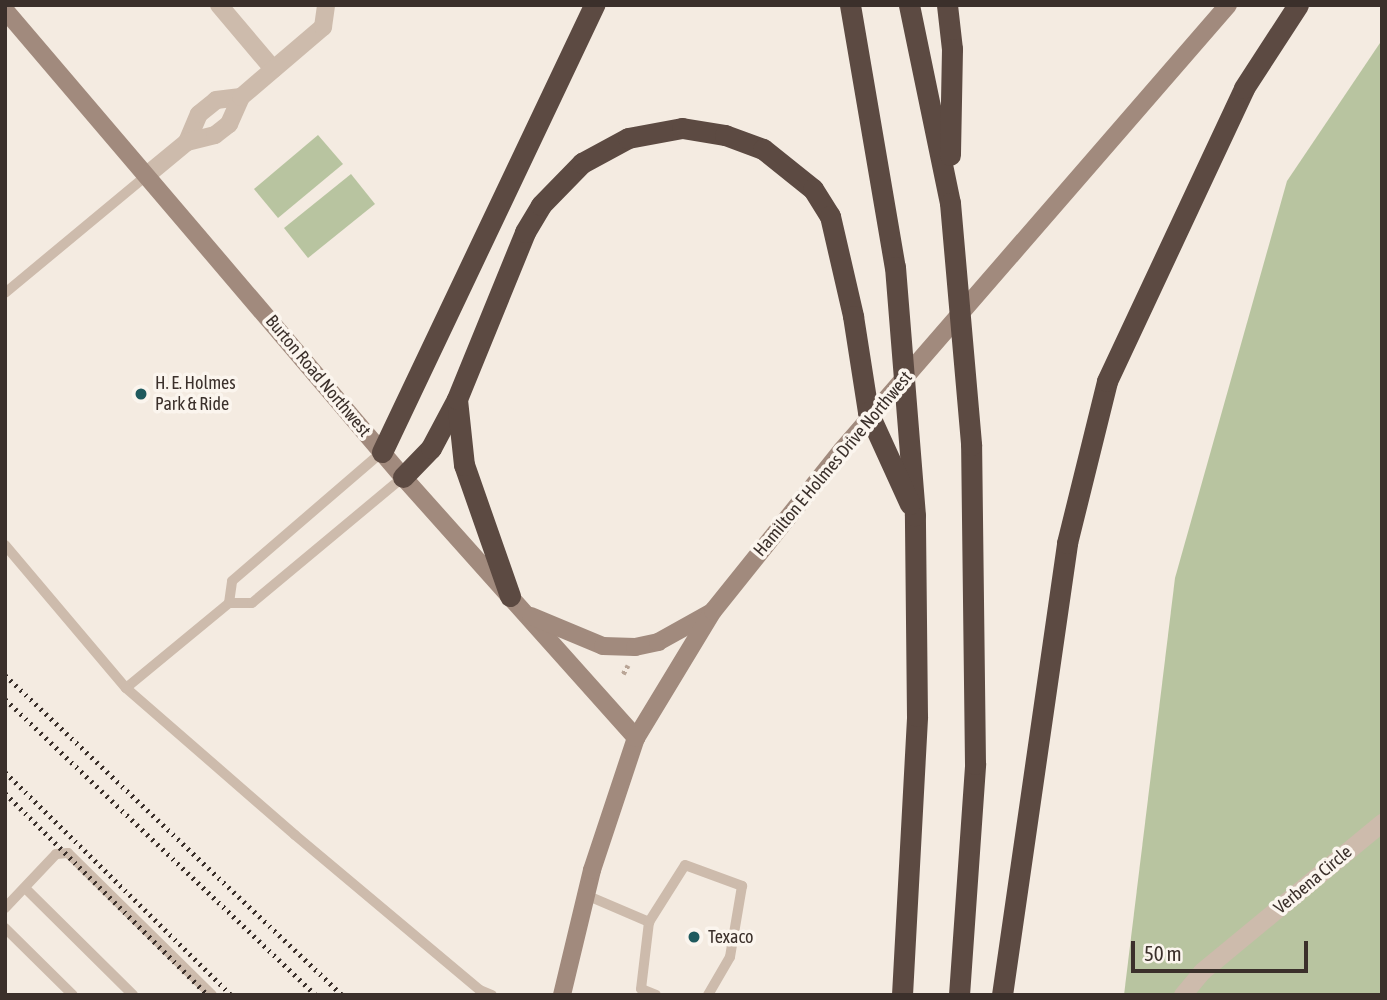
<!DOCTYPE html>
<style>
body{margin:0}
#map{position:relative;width:1387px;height:1000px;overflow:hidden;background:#f4ebe1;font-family:"Asap Condensed",sans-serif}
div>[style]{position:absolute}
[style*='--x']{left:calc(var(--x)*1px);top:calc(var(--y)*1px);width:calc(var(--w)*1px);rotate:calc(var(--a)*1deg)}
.green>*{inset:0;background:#b8c4a0}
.path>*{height:4.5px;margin-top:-2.25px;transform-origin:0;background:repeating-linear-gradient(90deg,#b9a596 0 3.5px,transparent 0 7px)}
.lane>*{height:10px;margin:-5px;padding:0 5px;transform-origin:5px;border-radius:5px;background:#cdbbac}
.street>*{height:18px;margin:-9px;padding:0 9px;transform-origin:9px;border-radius:9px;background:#cdbbac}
.secondary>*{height:18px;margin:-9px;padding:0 9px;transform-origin:9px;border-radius:9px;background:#a18a7d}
.highway>*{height:21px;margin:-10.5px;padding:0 10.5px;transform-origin:10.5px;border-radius:10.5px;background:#5c4a42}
.rail>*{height:5px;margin-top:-2.5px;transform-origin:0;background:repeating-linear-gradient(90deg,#3b302b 0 2px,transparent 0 7px)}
.highway-bridge>*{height:21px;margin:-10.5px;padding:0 10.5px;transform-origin:10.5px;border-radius:10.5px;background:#5c4a42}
.dots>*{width:19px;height:19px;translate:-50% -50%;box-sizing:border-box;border:4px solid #fbf5ee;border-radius:50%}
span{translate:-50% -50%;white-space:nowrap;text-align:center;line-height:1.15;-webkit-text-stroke:7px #fbf5ee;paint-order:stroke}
.street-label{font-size:18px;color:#3b302b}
.poi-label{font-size:18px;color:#3b302b}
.left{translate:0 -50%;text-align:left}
.frame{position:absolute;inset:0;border:7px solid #3b302b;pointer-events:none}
.scale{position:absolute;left:1131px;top:941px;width:177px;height:32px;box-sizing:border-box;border:4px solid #3b302b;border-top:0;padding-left:9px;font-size:21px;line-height:24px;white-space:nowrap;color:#3b302b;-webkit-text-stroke:5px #fbf5ee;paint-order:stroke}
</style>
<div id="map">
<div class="green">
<div style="clip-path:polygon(1382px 40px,1382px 995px,1124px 995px,1175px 578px,1287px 181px)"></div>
<div style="clip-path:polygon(318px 135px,343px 164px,278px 218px,254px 189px)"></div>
<div style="clip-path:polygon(351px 174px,375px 204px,308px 258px,284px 228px)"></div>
</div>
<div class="path">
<div style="--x:623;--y:674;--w:10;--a:-61"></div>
</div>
<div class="lane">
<div style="--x:5;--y:293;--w:185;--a:-39.7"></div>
<div style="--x:5;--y:545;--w:187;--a:49.8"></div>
<div style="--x:126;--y:688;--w:134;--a:-39.5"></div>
<div style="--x:229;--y:603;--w:23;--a:0"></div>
<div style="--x:252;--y:603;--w:197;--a:-39.8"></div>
<div style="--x:229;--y:603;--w:22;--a:-82"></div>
<div style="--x:232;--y:581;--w:198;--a:-40.7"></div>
<div style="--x:126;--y:688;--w:224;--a:41"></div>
<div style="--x:295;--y:835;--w:241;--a:40"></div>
<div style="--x:480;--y:990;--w:13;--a:23"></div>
<div style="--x:25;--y:888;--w:152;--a:44.7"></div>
<div style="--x:586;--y:895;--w:69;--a:23.2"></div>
<div style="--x:5;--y:908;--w:74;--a:-46.6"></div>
<div style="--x:56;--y:854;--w:12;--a:-5"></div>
<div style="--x:68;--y:853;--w:202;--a:44.6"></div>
<div style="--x:5;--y:928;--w:95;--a:44.6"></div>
<div style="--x:656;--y:995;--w:16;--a:-158"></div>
<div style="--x:641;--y:989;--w:67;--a:-83.2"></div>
<div style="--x:649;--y:922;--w:67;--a:-57.7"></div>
<div style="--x:685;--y:865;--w:61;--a:20.2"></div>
<div style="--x:742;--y:886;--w:72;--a:99.6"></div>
<div style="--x:730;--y:957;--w:44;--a:120.1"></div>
</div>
<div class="street">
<div style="--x:219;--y:5;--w:84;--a:49.8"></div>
<div style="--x:187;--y:142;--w:30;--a:-67"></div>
<div style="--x:199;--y:114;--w:22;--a:-39"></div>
<div style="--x:216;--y:100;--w:25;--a:-7"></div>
<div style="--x:147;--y:175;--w:52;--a:-39.5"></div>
<div style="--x:187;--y:142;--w:29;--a:-14"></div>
<div style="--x:215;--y:135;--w:18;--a:-38"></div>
<div style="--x:229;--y:124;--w:30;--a:-66"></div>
<div style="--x:241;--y:97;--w:108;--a:-40.5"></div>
<div style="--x:323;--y:27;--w:22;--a:-82"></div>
<div style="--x:1183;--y:995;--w:30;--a:-50"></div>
<div style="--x:1202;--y:972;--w:234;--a:-39.6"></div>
</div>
<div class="secondary">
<div style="--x:5;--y:10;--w:614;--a:49.56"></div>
<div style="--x:403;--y:477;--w:350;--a:48.2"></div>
<div style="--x:531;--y:616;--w:78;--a:22.6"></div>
<div style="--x:603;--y:646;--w:32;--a:2"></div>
<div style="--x:635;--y:647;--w:24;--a:-12"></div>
<div style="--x:658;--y:642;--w:60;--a:-29.1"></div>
<div style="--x:562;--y:995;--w:129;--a:-76.5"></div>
<div style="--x:592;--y:870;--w:139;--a:-71.6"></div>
<div style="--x:636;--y:738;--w:149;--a:-58.8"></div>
<div style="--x:713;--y:611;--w:206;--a:-51.3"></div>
<div style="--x:842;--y:450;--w:589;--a:-49.06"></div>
</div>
<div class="highway">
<div style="--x:850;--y:5;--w:266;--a:80.3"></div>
<div style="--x:909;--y:5;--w:202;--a:78.3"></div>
<div style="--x:947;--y:5;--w:44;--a:83.5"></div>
<div style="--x:952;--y:49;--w:106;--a:91.1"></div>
<div style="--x:382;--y:452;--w:495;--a:-64.6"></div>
<div style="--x:403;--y:477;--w:40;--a:-46"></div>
<div style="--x:431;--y:448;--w:55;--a:-62"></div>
<div style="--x:510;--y:596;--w:139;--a:-109.3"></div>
<div style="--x:464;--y:465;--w:66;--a:-96.1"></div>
<div style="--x:457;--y:399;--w:180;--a:-67.8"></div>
<div style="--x:525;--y:232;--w:31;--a:-59"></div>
<div style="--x:541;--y:205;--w:59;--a:-45.7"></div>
<div style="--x:582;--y:163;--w:52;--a:-28.5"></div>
<div style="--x:628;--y:138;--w:55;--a:-10.5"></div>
<div style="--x:682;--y:128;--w:44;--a:9.2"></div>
<div style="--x:725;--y:135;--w:40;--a:20.2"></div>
<div style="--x:763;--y:149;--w:64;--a:38.7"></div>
<div style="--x:813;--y:189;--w:32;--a:58"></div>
<div style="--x:830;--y:216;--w:103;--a:77"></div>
<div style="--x:902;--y:995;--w:279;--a:-86.9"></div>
<div style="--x:917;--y:716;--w:201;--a:-90.6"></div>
<div style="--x:959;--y:995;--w:232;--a:-86"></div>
<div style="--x:975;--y:764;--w:319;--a:-90.7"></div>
<div style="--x:1002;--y:995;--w:457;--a:-81.8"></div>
<div style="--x:1067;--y:543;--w:167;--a:-76.1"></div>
<div style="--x:1107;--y:381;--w:323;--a:-64.9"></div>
<div style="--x:1244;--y:88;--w:99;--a:-57"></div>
</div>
<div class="rail">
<div style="--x:5;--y:675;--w:465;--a:43.5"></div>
<div style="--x:5;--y:699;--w:429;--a:43.6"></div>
<div style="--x:5;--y:772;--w:317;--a:44.6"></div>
<div style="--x:5;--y:793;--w:286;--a:44.9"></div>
</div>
<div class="highway-bridge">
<div style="--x:950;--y:203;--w:243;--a:85"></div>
<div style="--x:895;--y:267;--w:249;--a:85.4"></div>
<div style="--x:853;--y:316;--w:97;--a:81.1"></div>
<div style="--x:868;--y:412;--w:101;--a:65.5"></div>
</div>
<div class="dots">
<div style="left:141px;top:394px;background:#1f5a5e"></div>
<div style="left:694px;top:937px;background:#1f5a5e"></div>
</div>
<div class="street-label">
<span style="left:318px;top:376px;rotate:50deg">Burton Road Northwest</span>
<span style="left:833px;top:464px;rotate:-50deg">Hamilton E Holmes Drive Northwest</span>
<span style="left:1313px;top:880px;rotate:-40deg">Verbena Circle</span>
</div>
<div class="poi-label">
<span class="left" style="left:155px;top:394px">H. E. Holmes<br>Park &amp; Ride</span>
<span class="left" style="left:708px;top:937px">Texaco</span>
</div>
<div class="frame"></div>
<div class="scale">50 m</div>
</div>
